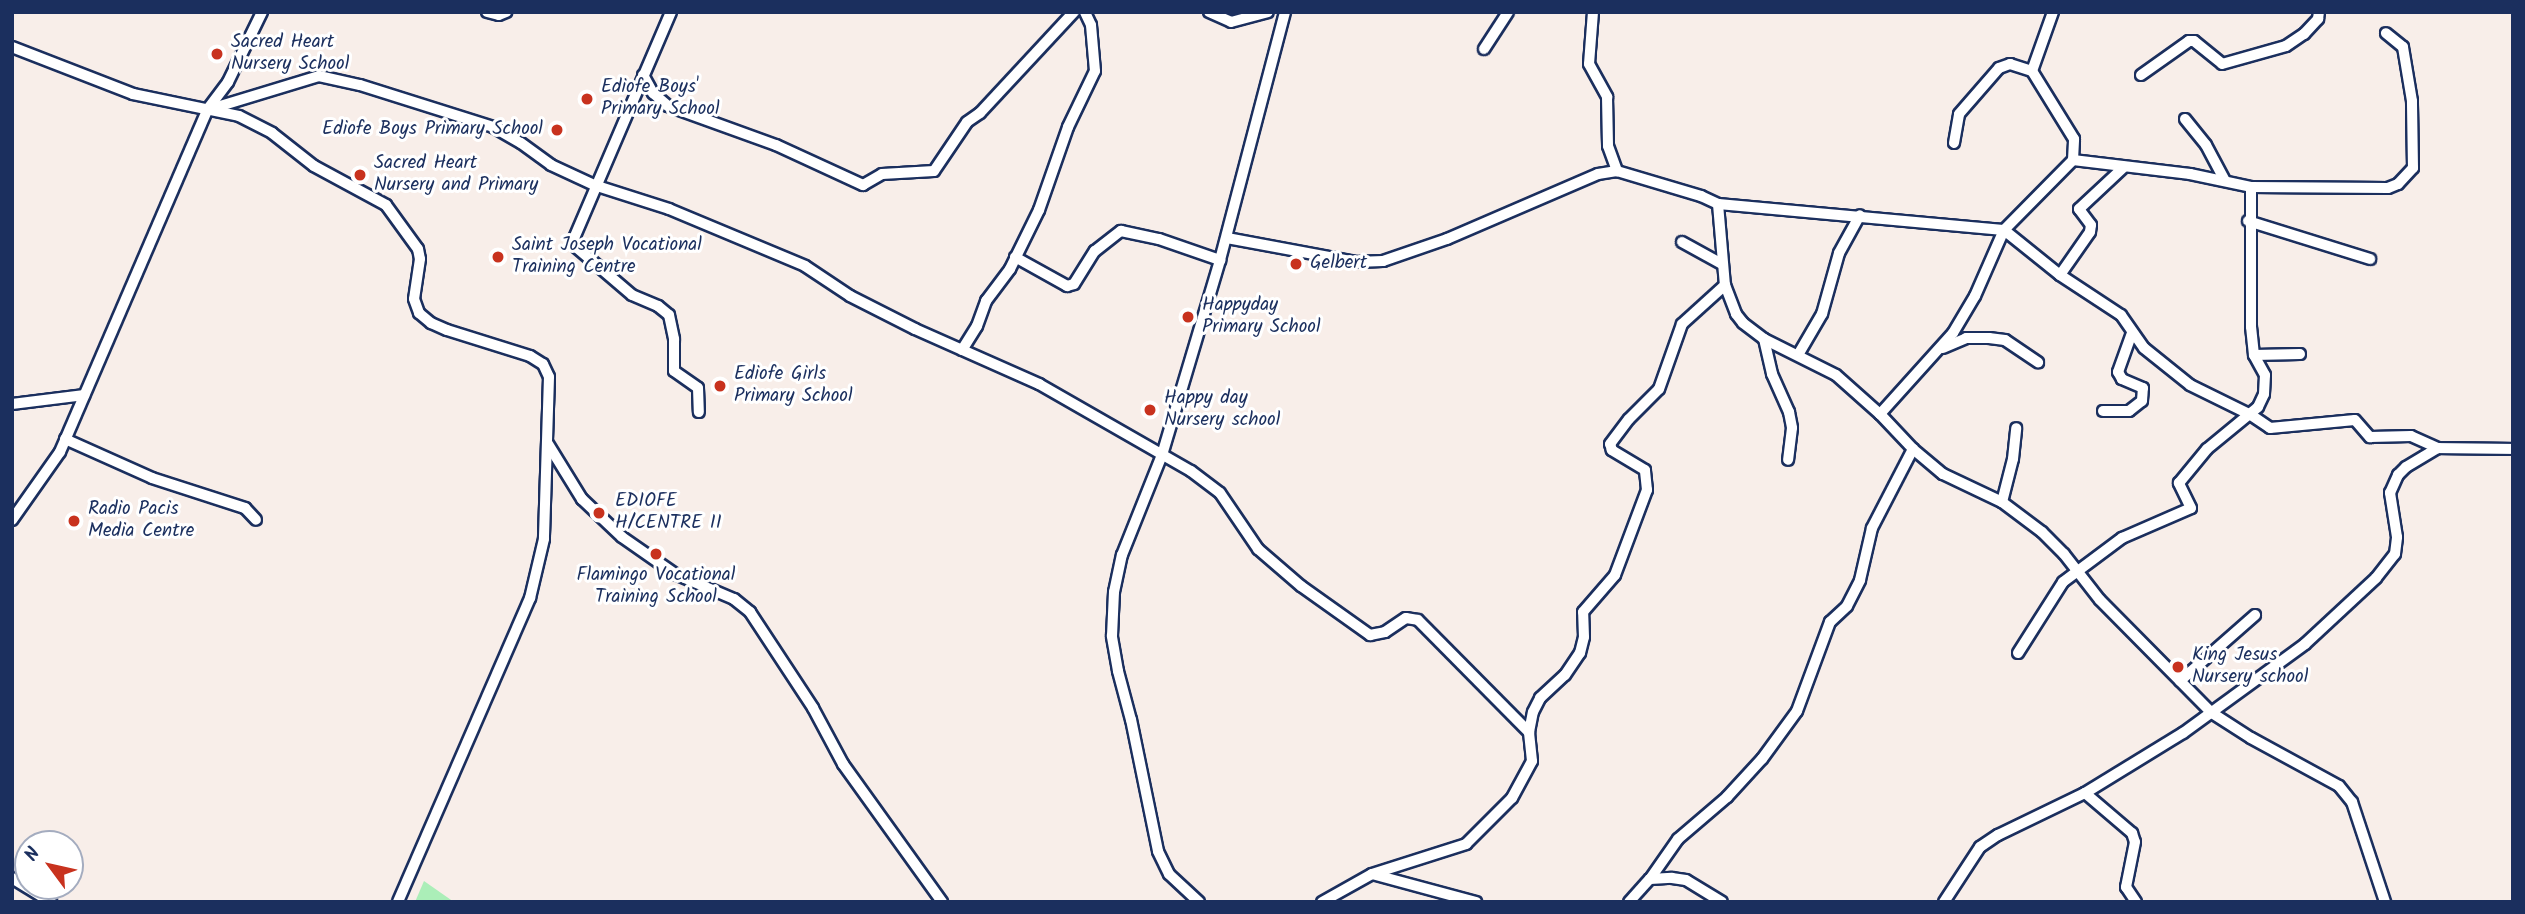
<!DOCTYPE html>
<style>
body{margin:0}
#map{position:relative;width:2525px;height:914px;overflow:hidden;background:#f8eee9;font-family:Kalam,sans-serif}
div>[style]{position:absolute}
[style*='--x']{left:calc(var(--x)*1px);top:calc(var(--y)*1px);width:calc(var(--w)*1px);rotate:calc(var(--a)*1deg)}
.green>*{inset:0;background:#abeeb8}
.roads{filter:drop-shadow(2px 0 #1b2f5e) drop-shadow(-2px 0 #1b2f5e) drop-shadow(0 2px #1b2f5e) drop-shadow(0 -2px #1b2f5e)}
.minor>*{height:10px;margin:-5px;padding:0 5px;transform-origin:5px;border-radius:5px;background:#fff}
.dots>*{width:19px;height:19px;translate:-50% -50%;box-sizing:border-box;border:4px solid #fff;border-radius:50%}
span{translate:-50% -50%;white-space:nowrap;text-align:center;line-height:1.15;-webkit-text-stroke:6px #fff;paint-order:stroke}
.poi-label{font-size:19px;color:#1b2f5e}
.left{translate:0 -50%;text-align:left}
.right{translate:-100% -50%;text-align:right}
.frame{position:absolute;inset:0;border:14px solid #1b2f5e;pointer-events:none}
.north{position:absolute;left:14px;top:830px;width:70px;height:70px;box-sizing:border-box;background:#fff;border:2px solid #a4acbf;border-radius:50%;rotate:303deg;font-size:19px;font-weight:700;line-height:28px;text-align:center;color:#1b2f5e}
.north::after{content:'';display:block;margin:auto;width:24px;height:32px;background:#c8321e;clip-path:polygon(50% 0,100% 100%,50% 72%,0 100%)}
</style>
<div id="map">
<div class="green">
<div style="clip-path:polygon(424px 881px,454px 902px,415px 902px)"></div>
</div>
<div class="roads">
<div class="minor">
<div style="--x:487;--y:12;--w:12;--a:14"></div>
<div style="--x:499;--y:15;--w:8;--a:-23"></div>
<div style="--x:671;--y:12;--w:246;--a:113.2"></div>
<div style="--x:574;--y:238;--w:10;--a:73"></div>
<div style="--x:577;--y:248;--w:72;--a:40.5"></div>
<div style="--x:632;--y:295;--w:28;--a:23"></div>
<div style="--x:658;--y:306;--w:14;--a:39"></div>
<div style="--x:669;--y:315;--w:25;--a:78"></div>
<div style="--x:674;--y:339;--w:32;--a:90"></div>
<div style="--x:674;--y:371;--w:29;--a:35"></div>
<div style="--x:698;--y:388;--w:24;--a:88"></div>
<div style="--x:1209;--y:12;--w:24;--a:24"></div>
<div style="--x:1231;--y:22;--w:38;--a:-15"></div>
<div style="--x:1593;--y:12;--w:52;--a:94.4"></div>
<div style="--x:1589;--y:64;--w:38;--a:61"></div>
<div style="--x:1607;--y:97;--w:49;--a:88.8"></div>
<div style="--x:1608;--y:146;--w:27;--a:70"></div>
<div style="--x:12;--y:47;--w:130;--a:21.2"></div>
<div style="--x:133;--y:94;--w:108;--a:11.7"></div>
<div style="--x:239;--y:116;--w:37;--a:27"></div>
<div style="--x:272;--y:133;--w:53;--a:38.2"></div>
<div style="--x:314;--y:166;--w:82;--a:28.4"></div>
<div style="--x:386;--y:205;--w:54;--a:54"></div>
<div style="--x:418;--y:249;--w:10;--a:79"></div>
<div style="--x:420;--y:259;--w:40;--a:98.5"></div>
<div style="--x:414;--y:299;--w:15;--a:70"></div>
<div style="--x:419;--y:313;--w:16;--a:40"></div>
<div style="--x:431;--y:323;--w:17;--a:24"></div>
<div style="--x:447;--y:330;--w:87;--a:17.4"></div>
<div style="--x:530;--y:356;--w:15;--a:32"></div>
<div style="--x:543;--y:364;--w:14;--a:65"></div>
<div style="--x:549;--y:377;--w:162;--a:91.8"></div>
<div style="--x:544;--y:539;--w:61;--a:103.3"></div>
<div style="--x:530;--y:598;--w:331;--a:113.5"></div>
<div style="--x:1484;--y:49;--w:44;--a:-57"></div>
<div style="--x:643;--y:75;--w:21;--a:61"></div>
<div style="--x:653;--y:93;--w:20;--a:41"></div>
<div style="--x:668;--y:106;--w:115;--a:19.9"></div>
<div style="--x:776;--y:145;--w:96;--a:24.7"></div>
<div style="--x:863;--y:185;--w:22;--a:-30"></div>
<div style="--x:882;--y:174;--w:52;--a:-3.3"></div>
<div style="--x:934;--y:171;--w:59;--a:-56"></div>
<div style="--x:967;--y:122;--w:16;--a:-35"></div>
<div style="--x:980;--y:113;--w:138;--a:-47.1"></div>
<div style="--x:2141;--y:75;--w:59;--a:-35.3"></div>
<div style="--x:2189;--y:41;--w:5;--a:0"></div>
<div style="--x:2194;--y:41;--w:36;--a:39"></div>
<div style="--x:2222;--y:64;--w:66;--a:-15.7"></div>
<div style="--x:2286;--y:46;--w:22;--a:-34"></div>
<div style="--x:2304;--y:34;--w:21;--a:-47"></div>
<div style="--x:2318;--y:19;--w:7;--a:-82"></div>
<div style="--x:207;--y:110;--w:117;--a:-16.9"></div>
<div style="--x:319;--y:76;--w:42;--a:12.4"></div>
<div style="--x:360;--y:85;--w:139;--a:17.5"></div>
<div style="--x:493;--y:127;--w:32;--a:30"></div>
<div style="--x:521;--y:143;--w:37;--a:36"></div>
<div style="--x:551;--y:165;--w:47;--a:24.9"></div>
<div style="--x:594;--y:185;--w:79;--a:17.7"></div>
<div style="--x:669;--y:209;--w:147;--a:22.7"></div>
<div style="--x:805;--y:266;--w:54;--a:33.7"></div>
<div style="--x:850;--y:296;--w:73;--a:26.9"></div>
<div style="--x:915;--y:329;--w:136;--a:23.9"></div>
<div style="--x:1039;--y:384;--w:175;--a:29.8"></div>
<div style="--x:1191;--y:471;--w:36;--a:37"></div>
<div style="--x:1220;--y:493;--w:68;--a:55.8"></div>
<div style="--x:1258;--y:549;--w:57;--a:40.7"></div>
<div style="--x:1301;--y:586;--w:85;--a:35.4"></div>
<div style="--x:1370;--y:635;--w:15;--a:-11"></div>
<div style="--x:1385;--y:632;--w:25;--a:-34"></div>
<div style="--x:1406;--y:618;--w:12;--a:9"></div>
<div style="--x:1418;--y:620;--w:158;--a:45.3"></div>
<div style="--x:2185;--y:119;--w:33;--a:51"></div>
<div style="--x:2206;--y:145;--w:40;--a:62"></div>
<div style="--x:1954;--y:143;--w:29;--a:-80"></div>
<div style="--x:1959;--y:114;--w:61;--a:-49"></div>
<div style="--x:1999;--y:68;--w:12;--a:-20"></div>
<div style="--x:2010;--y:64;--w:23;--a:18"></div>
<div style="--x:2073;--y:160;--w:118;--a:6.8"></div>
<div style="--x:2190;--y:174;--w:62;--a:12"></div>
<div style="--x:2251;--y:187;--w:137;--a:0.4"></div>
<div style="--x:2388;--y:188;--w:11;--a:-22"></div>
<div style="--x:2398;--y:184;--w:22;--a:-47"></div>
<div style="--x:2413;--y:168;--w:67;--a:-90.9"></div>
<div style="--x:2412;--y:101;--w:55;--a:-99.5"></div>
<div style="--x:2403;--y:47;--w:22;--a:-141"></div>
<div style="--x:1718;--y:204;--w:81;--a:85.1"></div>
<div style="--x:1725;--y:285;--w:31;--a:69"></div>
<div style="--x:1736;--y:314;--w:11;--a:52"></div>
<div style="--x:1743;--y:323;--w:26;--a:37"></div>
<div style="--x:1764;--y:339;--w:80;--a:26.6"></div>
<div style="--x:1836;--y:375;--w:59;--a:41.6"></div>
<div style="--x:1880;--y:414;--w:48;--a:46.7"></div>
<div style="--x:1913;--y:449;--w:39;--a:40"></div>
<div style="--x:1943;--y:474;--w:65;--a:25.4"></div>
<div style="--x:2002;--y:502;--w:50;--a:36.9"></div>
<div style="--x:2042;--y:532;--w:31;--a:45"></div>
<div style="--x:2064;--y:554;--w:58;--a:52"></div>
<div style="--x:2100;--y:600;--w:159;--a:45.3"></div>
<div style="--x:2212;--y:713;--w:46;--a:32.7"></div>
<div style="--x:2251;--y:738;--w:100;--a:28.6"></div>
<div style="--x:2339;--y:786;--w:21;--a:51"></div>
<div style="--x:2352;--y:802;--w:105;--a:71.7"></div>
<div style="--x:2248;--y:221;--w:128;--a:17.3"></div>
<div style="--x:1227;--y:238;--w:131;--a:10.5"></div>
<div style="--x:1356;--y:262;--w:27;--a:-2"></div>
<div style="--x:1383;--y:261;--w:68;--a:-19"></div>
<div style="--x:1447;--y:239;--w:164;--a:-23.3"></div>
<div style="--x:1598;--y:174;--w:19;--a:-9"></div>
<div style="--x:1617;--y:171;--w:88;--a:16.6"></div>
<div style="--x:1701;--y:196;--w:19;--a:25"></div>
<div style="--x:1718;--y:204;--w:287;--a:5.2"></div>
<div style="--x:2004;--y:230;--w:72;--a:38.8"></div>
<div style="--x:2060;--y:275;--w:73;--a:33.3"></div>
<div style="--x:2121;--y:315;--w:40;--a:55.1"></div>
<div style="--x:2144;--y:348;--w:59;--a:38.8"></div>
<div style="--x:2190;--y:385;--w:68;--a:26.2"></div>
<div style="--x:2251;--y:415;--w:23;--a:34"></div>
<div style="--x:2270;--y:428;--w:85;--a:-5.4"></div>
<div style="--x:2355;--y:420;--w:23;--a:49"></div>
<div style="--x:2370;--y:437;--w:41;--a:-1.4"></div>
<div style="--x:2411;--y:436;--w:30;--a:24"></div>
<div style="--x:1682;--y:242;--w:46;--a:28.8"></div>
<div style="--x:1015;--y:257;--w:60;--a:29.1"></div>
<div style="--x:1067;--y:286;--w:7;--a:-16"></div>
<div style="--x:1074;--y:284;--w:39;--a:-58"></div>
<div style="--x:1095;--y:251;--w:33;--a:-38"></div>
<div style="--x:1121;--y:231;--w:39;--a:12"></div>
<div style="--x:1159;--y:239;--w:65;--a:19"></div>
<div style="--x:2060;--y:275;--w:52;--a:-55.1"></div>
<div style="--x:2090;--y:232;--w:7;--a:-82"></div>
<div style="--x:2091;--y:225;--w:20;--a:-127"></div>
<div style="--x:2079;--y:209;--w:62;--a:-43"></div>
<div style="--x:1764;--y:339;--w:36;--a:77"></div>
<div style="--x:1772;--y:374;--w:42;--a:65.9"></div>
<div style="--x:1789;--y:412;--w:16;--a:79"></div>
<div style="--x:1792;--y:428;--w:32;--a:97"></div>
<div style="--x:1943;--y:348;--w:25;--a:-23"></div>
<div style="--x:1966;--y:338;--w:23;--a:0"></div>
<div style="--x:1989;--y:338;--w:16;--a:7"></div>
<div style="--x:2005;--y:340;--w:40;--a:34"></div>
<div style="--x:962;--y:350;--w:28;--a:-58"></div>
<div style="--x:977;--y:326;--w:27;--a:-70"></div>
<div style="--x:986;--y:301;--w:40;--a:-53"></div>
<div style="--x:1010;--y:269;--w:66;--a:-63.8"></div>
<div style="--x:1039;--y:210;--w:88;--a:-70.7"></div>
<div style="--x:1068;--y:127;--w:62;--a:-64.3"></div>
<div style="--x:1095;--y:71;--w:46;--a:-95"></div>
<div style="--x:1091;--y:25;--w:14;--a:-115"></div>
<div style="--x:1798;--y:355;--w:48;--a:-59.7"></div>
<div style="--x:1822;--y:314;--w:63;--a:-74.4"></div>
<div style="--x:1839;--y:253;--w:43;--a:-61.1"></div>
<div style="--x:2254;--y:355;--w:46;--a:-1.2"></div>
<div style="--x:12;--y:404;--w:73;--a:-7.1"></div>
<div style="--x:2103;--y:411;--w:26;--a:0"></div>
<div style="--x:2129;--y:411;--w:16;--a:-38"></div>
<div style="--x:2142;--y:401;--w:13;--a:-86"></div>
<div style="--x:2143;--y:388;--w:23;--a:-157"></div>
<div style="--x:2122;--y:379;--w:8;--a:-120"></div>
<div style="--x:2118;--y:372;--w:41;--a:-70.3"></div>
<div style="--x:1880;--y:414;--w:109;--a:-48"></div>
<div style="--x:1953;--y:333;--w:43;--a:-59.3"></div>
<div style="--x:1975;--y:296;--w:72;--a:-66.3"></div>
<div style="--x:2004;--y:230;--w:98;--a:-45.4"></div>
<div style="--x:2073;--y:160;--w:21;--a:-87"></div>
<div style="--x:2074;--y:139;--w:80;--a:-121.7"></div>
<div style="--x:2032;--y:71;--w:63;--a:-70.4"></div>
<div style="--x:65;--y:439;--w:95;--a:24.1"></div>
<div style="--x:152;--y:478;--w:98;--a:17.9"></div>
<div style="--x:245;--y:508;--w:16;--a:47"></div>
<div style="--x:548;--y:444;--w:65;--a:58.3"></div>
<div style="--x:582;--y:499;--w:55;--a:43.5"></div>
<div style="--x:622;--y:537;--w:65;--a:34.9"></div>
<div style="--x:675;--y:574;--w:64;--a:23"></div>
<div style="--x:734;--y:599;--w:21;--a:39"></div>
<div style="--x:750;--y:612;--w:115;--a:56.7"></div>
<div style="--x:813;--y:708;--w:64;--a:61.8"></div>
<div style="--x:843;--y:764;--w:170;--a:54.3"></div>
<div style="--x:2002;--y:502;--w:44;--a:-75.7"></div>
<div style="--x:2013;--y:459;--w:31;--a:-84"></div>
<div style="--x:12;--y:520;--w:83;--a:-54.8"></div>
<div style="--x:60;--y:452;--w:372;--a:-66.7"></div>
<div style="--x:207;--y:110;--w:35;--a:-53"></div>
<div style="--x:228;--y:82;--w:78;--a:-64.1"></div>
<div style="--x:2018;--y:653;--w:84;--a:-57.6"></div>
<div style="--x:2063;--y:582;--w:74;--a:-36.7"></div>
<div style="--x:2122;--y:538;--w:75;--a:-23.5"></div>
<div style="--x:2191;--y:508;--w:28;--a:-116"></div>
<div style="--x:2179;--y:483;--w:44;--a:-50.5"></div>
<div style="--x:2207;--y:449;--w:66;--a:-39.5"></div>
<div style="--x:2258;--y:407;--w:14;--a:-65"></div>
<div style="--x:2264;--y:394;--w:19;--a:-87"></div>
<div style="--x:2265;--y:375;--w:23;--a:-119"></div>
<div style="--x:2254;--y:355;--w:28;--a:-96"></div>
<div style="--x:2251;--y:327;--w:140;--a:-90"></div>
<div style="--x:2180;--y:681;--w:100;--a:-41.3"></div>
<div style="--x:2085;--y:793;--w:62;--a:40.4"></div>
<div style="--x:2132;--y:833;--w:9;--a:72"></div>
<div style="--x:2135;--y:842;--w:46;--a:101.3"></div>
<div style="--x:2126;--y:887;--w:18;--a:56"></div>
<div style="--x:1372;--y:874;--w:108;--a:15.1"></div>
<div style="--x:12;--y:878;--w:46;--a:31.6"></div>
<div style="--x:1650;--y:879;--w:49;--a:-55"></div>
<div style="--x:1678;--y:839;--w:65;--a:-40.6"></div>
<div style="--x:1727;--y:797;--w:52;--a:-47.4"></div>
<div style="--x:1762;--y:759;--w:59;--a:-53.9"></div>
<div style="--x:1797;--y:711;--w:95;--a:-69.7"></div>
<div style="--x:1830;--y:622;--w:23;--a:-43"></div>
<div style="--x:1847;--y:606;--w:29;--a:-63"></div>
<div style="--x:1860;--y:580;--w:53;--a:-77"></div>
<div style="--x:1872;--y:528;--w:89;--a:-62.6"></div>
<div style="--x:1199;--y:902;--w:41;--a:-137"></div>
<div style="--x:1169;--y:874;--w:25;--a:-116"></div>
<div style="--x:1158;--y:851;--w:134;--a:-101.6"></div>
<div style="--x:1131;--y:720;--w:51;--a:-104.9"></div>
<div style="--x:1118;--y:671;--w:36;--a:-100"></div>
<div style="--x:1112;--y:636;--w:44;--a:-87.4"></div>
<div style="--x:1114;--y:592;--w:38;--a:-78"></div>
<div style="--x:1122;--y:555;--w:108;--a:-68.2"></div>
<div style="--x:1162;--y:455;--w:203;--a:-73.4"></div>
<div style="--x:1220;--y:260;--w:256;--a:-75.3"></div>
<div style="--x:1322;--y:902;--w:57;--a:-29.2"></div>
<div style="--x:1372;--y:874;--w:99;--a:-17.7"></div>
<div style="--x:1466;--y:844;--w:65;--a:-45"></div>
<div style="--x:1512;--y:798;--w:42;--a:-61.6"></div>
<div style="--x:1532;--y:761;--w:29;--a:-96"></div>
<div style="--x:1529;--y:732;--w:20;--a:-79"></div>
<div style="--x:1533;--y:712;--w:16;--a:-63"></div>
<div style="--x:1540;--y:698;--w:34;--a:-43"></div>
<div style="--x:1565;--y:675;--w:27;--a:-56"></div>
<div style="--x:1580;--y:653;--w:16;--a:-76"></div>
<div style="--x:1584;--y:637;--w:25;--a:-92"></div>
<div style="--x:1583;--y:612;--w:49;--a:-49.1"></div>
<div style="--x:1615;--y:575;--w:91;--a:-69.4"></div>
<div style="--x:1647;--y:490;--w:20;--a:-96"></div>
<div style="--x:1645;--y:470;--w:39;--a:-149"></div>
<div style="--x:1612;--y:450;--w:6;--a:-108"></div>
<div style="--x:1610;--y:444;--w:31;--a:-53"></div>
<div style="--x:1629;--y:419;--w:42;--a:-45"></div>
<div style="--x:1659;--y:389;--w:69;--a:-70.5"></div>
<div style="--x:1682;--y:324;--w:58;--a:-42.2"></div>
<div style="--x:1629;--y:902;--w:31;--a:-48"></div>
<div style="--x:1650;--y:879;--w:22;--a:-3"></div>
<div style="--x:1672;--y:878;--w:14;--a:8"></div>
<div style="--x:1686;--y:880;--w:42;--a:31.4"></div>
<div style="--x:1944;--y:902;--w:66;--a:-56.8"></div>
<div style="--x:1980;--y:847;--w:22;--a:-34"></div>
<div style="--x:1998;--y:835;--w:97;--a:-25.8"></div>
<div style="--x:2085;--y:793;--w:115;--a:-31.5"></div>
<div style="--x:2183;--y:733;--w:151;--a:-36.1"></div>
<div style="--x:2305;--y:644;--w:97;--a:-42.9"></div>
<div style="--x:2376;--y:578;--w:31;--a:-52"></div>
<div style="--x:2395;--y:554;--w:17;--a:-83"></div>
<div style="--x:2397;--y:537;--w:45;--a:-99"></div>
<div style="--x:2390;--y:493;--w:20;--a:-66"></div>
<div style="--x:2398;--y:475;--w:11;--a:-45"></div>
<div style="--x:2406;--y:467;--w:37;--a:-31"></div>
<div style="--x:2438;--y:448;--w:75;--a:0.8"></div>
</div>
</div>
<div class="dots">
<div style="left:217px;top:54px;background:#c8321e"></div>
<div style="left:587px;top:99px;background:#c8321e"></div>
<div style="left:557px;top:130px;background:#c8321e"></div>
<div style="left:360px;top:175px;background:#c8321e"></div>
<div style="left:498px;top:257px;background:#c8321e"></div>
<div style="left:1296px;top:264px;background:#c8321e"></div>
<div style="left:1188px;top:317px;background:#c8321e"></div>
<div style="left:720px;top:386px;background:#c8321e"></div>
<div style="left:1150px;top:410px;background:#c8321e"></div>
<div style="left:599px;top:513px;background:#c8321e"></div>
<div style="left:74px;top:521px;background:#c8321e"></div>
<div style="left:656px;top:554px;background:#c8321e"></div>
<div style="left:2178px;top:667px;background:#c8321e"></div>
</div>
<div class="poi-label">
<span class="left" style="left:231px;top:54px">Sacred Heart<br>Nursery School</span>
<span class="left" style="left:601px;top:99px">Ediofe Boys'<br>Primary School</span>
<span class="right" style="left:543px;top:130px">Ediofe Boys Primary School</span>
<span class="left" style="left:374px;top:175px">Sacred Heart<br>Nursery and Primary</span>
<span class="left" style="left:512px;top:257px">Saint Joseph Vocational<br>Training Centre</span>
<span class="left" style="left:1310px;top:264px">Gelbert</span>
<span class="left" style="left:1202px;top:317px">Happyday<br>Primary School</span>
<span class="left" style="left:734px;top:386px">Ediofe Girls<br>Primary School</span>
<span class="left" style="left:1164px;top:410px">Happy day<br>Nursery school</span>
<span class="left" style="left:615px;top:513px">EDIOFE<br>H/CENTRE II</span>
<span class="left" style="left:88px;top:521px">Radio Pacis<br>Media Centre</span>
<span style="left:656px;top:587px">Flamingo Vocational<br>Training School</span>
<span class="left" style="left:2192px;top:667px">King Jesus<br>Nursery school</span>
</div>
<div class="frame"></div>
<div class="north">N</div>
</div>
